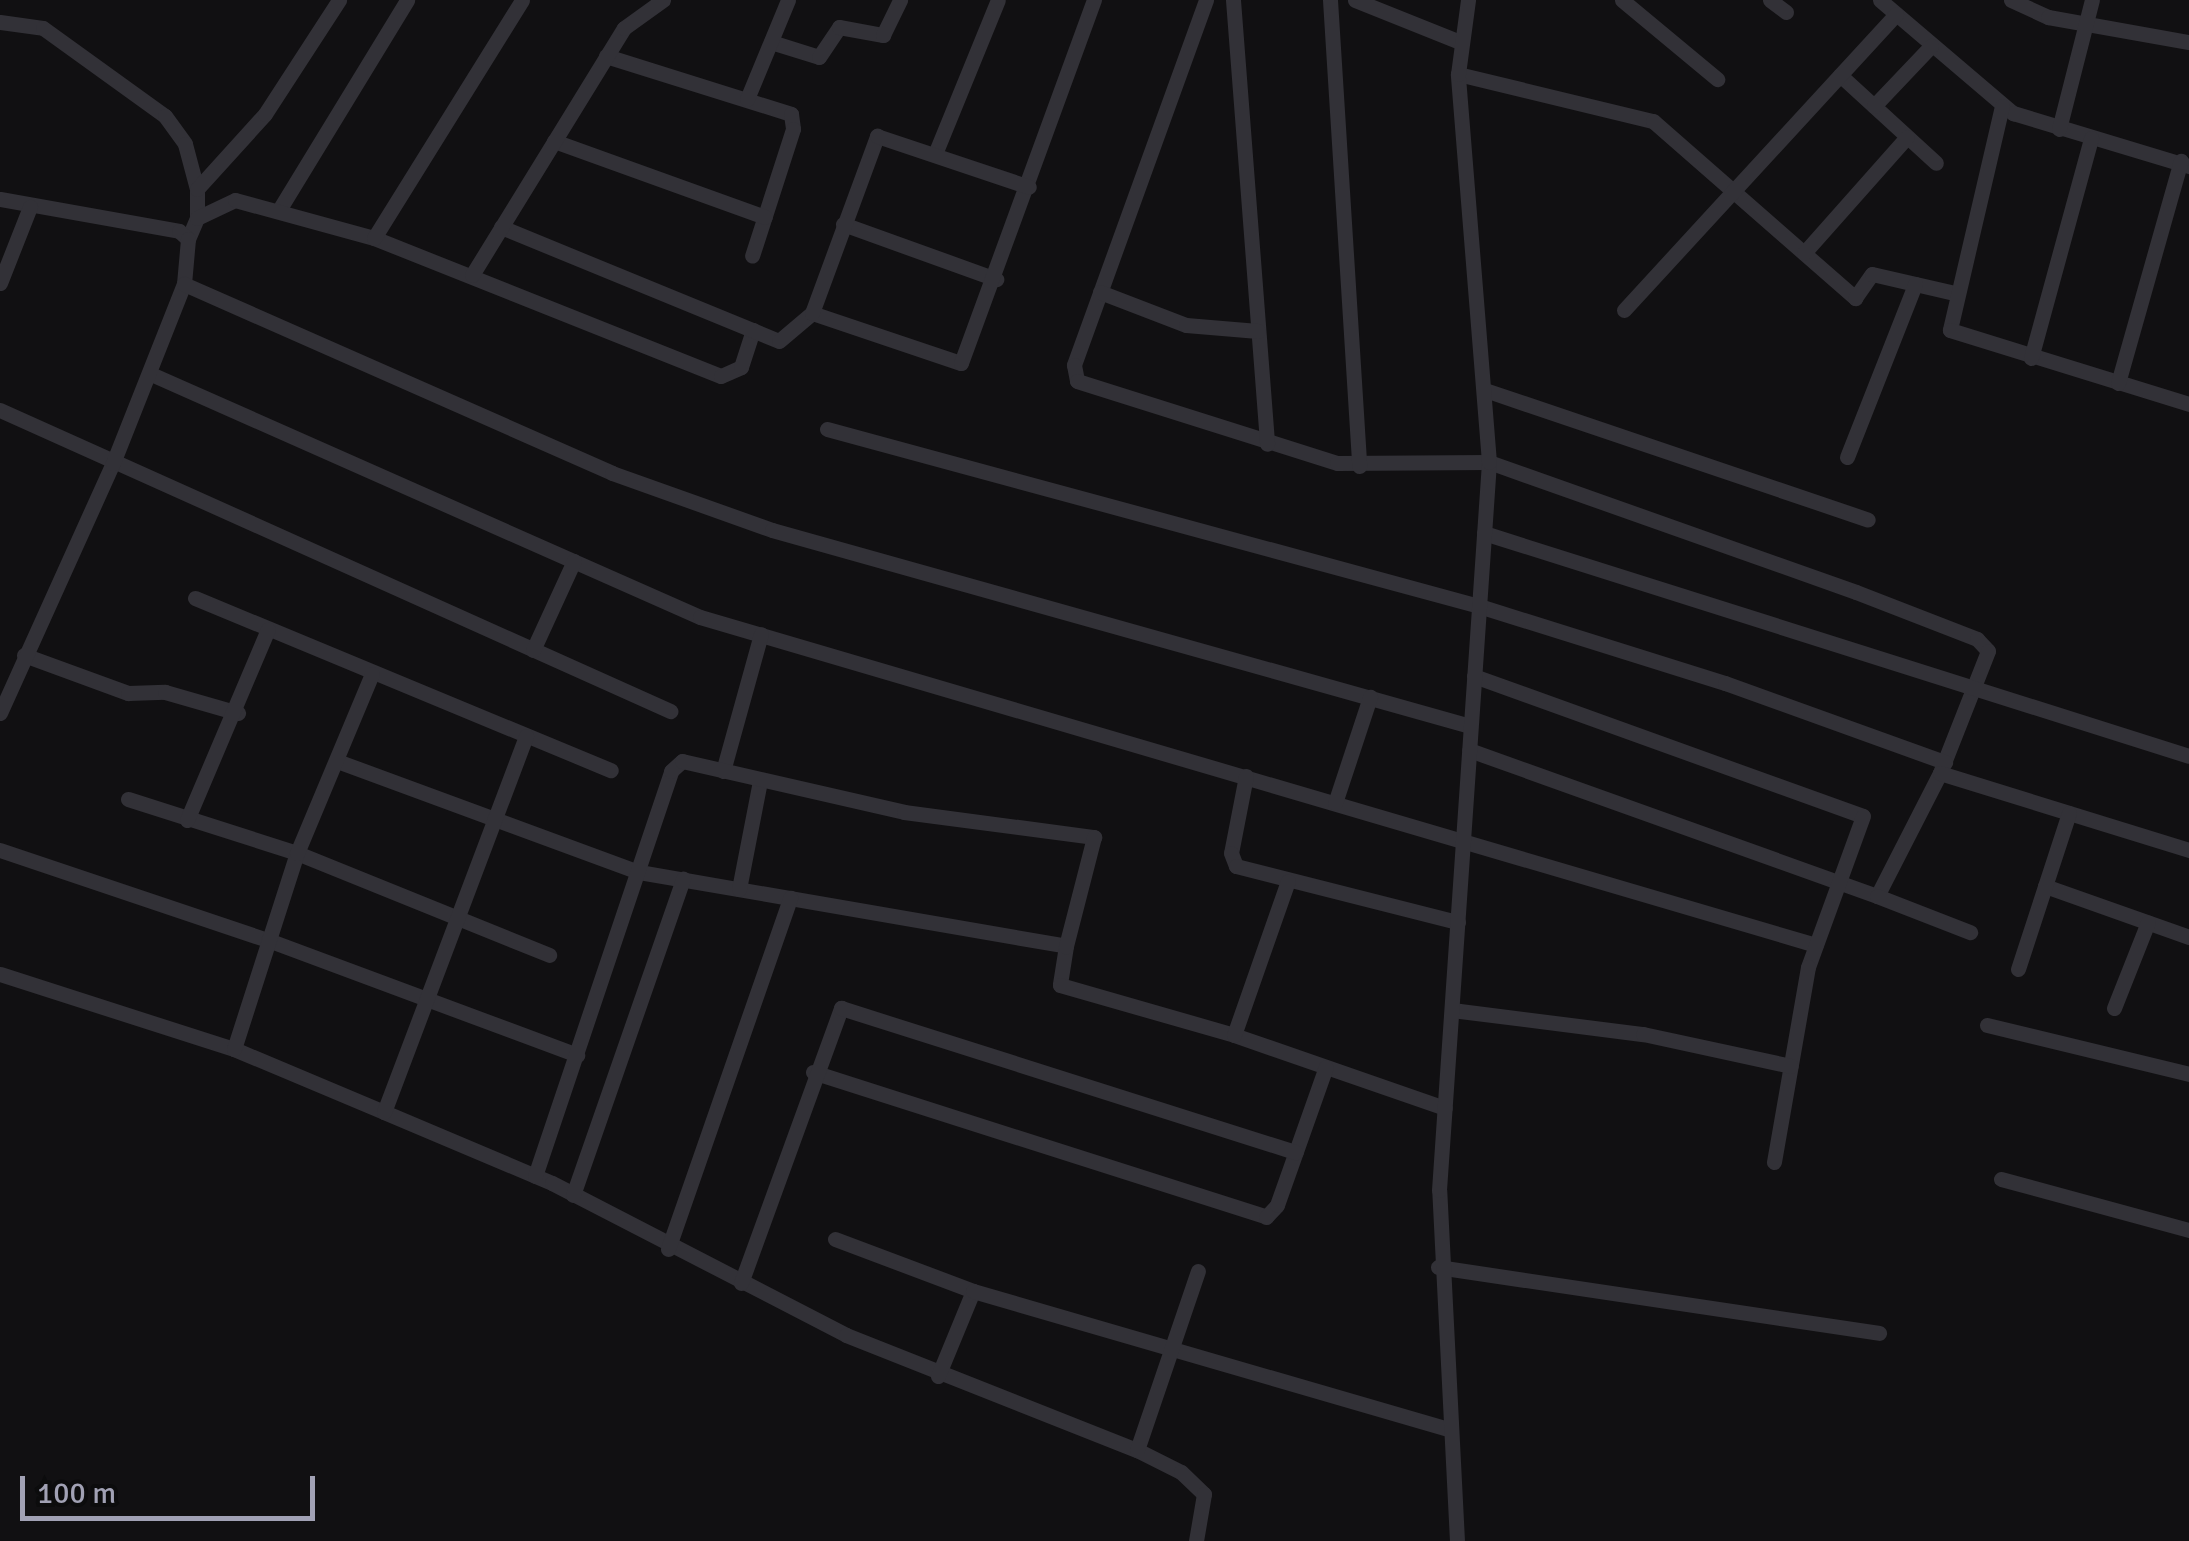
<!DOCTYPE html>
<style>
body{margin:0}
#map{position:relative;width:2189px;height:1541px;overflow:hidden;background:#111012;font-family:Signika,sans-serif}
div>[style]{position:absolute}
[style*='--x']{left:calc(var(--x)*1px);top:calc(var(--y)*1px);width:calc(var(--w)*1px);rotate:calc(var(--a)*1deg)}
.street>*{height:15px;margin:-7.5px;padding:0 7.5px;transform-origin:7.5px;border-radius:7.5px;background:#323137}
span{translate:-50% -50%;white-space:nowrap;text-align:center;line-height:1.15;-webkit-text-stroke:10px #0c0c0d;paint-order:stroke}
.scale{position:absolute;left:20px;top:1476px;width:295px;height:45px;box-sizing:border-box;border:5px solid #a1a1b4;border-top:0;padding-left:12px;font-size:30px;line-height:35px;white-space:nowrap;color:#a1a1b4;-webkit-text-stroke:8px #0c0c0d;paint-order:stroke}
</style>
<div id="map">
<div class="street">
<div style="--x:1206;--y:0;--w:388;--a:109.9"></div>
<div style="--x:1074;--y:365;--w:16;--a:79"></div>
<div style="--x:1077;--y:381;--w:273;--a:17.5"></div>
<div style="--x:1337;--y:463;--w:152;--a:-0.4"></div>
<div style="--x:1489;--y:462;--w:389;--a:19.5"></div>
<div style="--x:1856;--y:592;--w:130;--a:21.2"></div>
<div style="--x:1977;--y:639;--w:16;--a:47"></div>
<div style="--x:1988;--y:651;--w:131;--a:111.5"></div>
<div style="--x:1940;--y:773;--w:138;--a:117.1"></div>
<div style="--x:1877;--y:896;--w:433;--a:-160.3"></div>
<div style="--x:1233;--y:0;--w:445;--a:85.6"></div>
<div style="--x:1330;--y:0;--w:467;--a:86.4"></div>
<div style="--x:1355;--y:0;--w:113;--a:21.8"></div>
<div style="--x:1622;--y:0;--w:124;--a:39.7"></div>
<div style="--x:1770;--y:0;--w:20;--a:37"></div>
<div style="--x:1880;--y:0;--w:175;--a:40.4"></div>
<div style="--x:2013;--y:113;--w:184;--a:16.8"></div>
<div style="--x:2011;--y:0;--w:41;--a:24.7"></div>
<div style="--x:2048;--y:17;--w:143;--a:10.1"></div>
<div style="--x:0;--y:22;--w:43;--a:7.9"></div>
<div style="--x:43;--y:28;--w:150;--a:35.8"></div>
<div style="--x:165;--y:116;--w:34;--a:54"></div>
<div style="--x:185;--y:144;--w:47;--a:75.1"></div>
<div style="--x:197;--y:189;--w:29;--a:90"></div>
<div style="--x:197;--y:218;--w:23;--a:113"></div>
<div style="--x:771;--y:42;--w:50;--a:17.4"></div>
<div style="--x:819;--y:57;--w:36;--a:-56"></div>
<div style="--x:839;--y:27;--w:45;--a:10.3"></div>
<div style="--x:883;--y:35;--w:39;--a:-64"></div>
<div style="--x:606;--y:56;--w:194;--a:17.4"></div>
<div style="--x:791;--y:114;--w:15;--a:82"></div>
<div style="--x:793;--y:129;--w:133;--a:107.9"></div>
<div style="--x:1458;--y:74;--w:201;--a:13.6"></div>
<div style="--x:1653;--y:121;--w:269;--a:41.2"></div>
<div style="--x:1855;--y:298;--w:29;--a:-55"></div>
<div style="--x:1872;--y:274;--w:84;--a:13"></div>
<div style="--x:1840;--y:75;--w:130;--a:42.5"></div>
<div style="--x:747;--y:99;--w:107;--a:-67.5"></div>
<div style="--x:1874;--y:106;--w:83;--a:-46.5"></div>
<div style="--x:2002;--y:106;--w:230;--a:103.1"></div>
<div style="--x:1950;--y:330;--w:250;--a:17.2"></div>
<div style="--x:2059;--y:129;--w:133;--a:-75.7"></div>
<div style="--x:554;--y:141;--w:224;--a:19.8"></div>
<div style="--x:935;--y:154;--w:166;--a:-67.8"></div>
<div style="--x:197;--y:189;--w:101;--a:-47.8"></div>
<div style="--x:265;--y:114;--w:136;--a:-57"></div>
<div style="--x:0;--y:199;--w:182;--a:10.1"></div>
<div style="--x:179;--y:231;--w:12;--a:42"></div>
<div style="--x:188;--y:239;--w:45;--a:95.1"></div>
<div style="--x:279;--y:210;--w:246;--a:-58.6"></div>
<div style="--x:197;--y:218;--w:42;--a:-25.3"></div>
<div style="--x:235;--y:200;--w:144;--a:15.3"></div>
<div style="--x:374;--y:238;--w:373;--a:21.7"></div>
<div style="--x:721;--y:376;--w:22;--a:-24"></div>
<div style="--x:741;--y:367;--w:39;--a:-72"></div>
<div style="--x:843;--y:224;--w:163;--a:19.8"></div>
<div style="--x:501;--y:227;--w:300;--a:22.3"></div>
<div style="--x:779;--y:341;--w:43;--a:-40.3"></div>
<div style="--x:812;--y:313;--w:157;--a:18.6"></div>
<div style="--x:961;--y:363;--w:387;--a:-69.9"></div>
<div style="--x:374;--y:238;--w:280;--a:-58.1"></div>
<div style="--x:1804;--y:253;--w:155;--a:-48.4"></div>
<div style="--x:472;--y:275;--w:290;--a:-58.4"></div>
<div style="--x:624;--y:28;--w:48;--a:-35.7"></div>
<div style="--x:0;--y:283;--w:82;--a:-68.5"></div>
<div style="--x:1100;--y:292;--w:92;--a:21"></div>
<div style="--x:1186;--y:325;--w:72;--a:4.8"></div>
<div style="--x:1624;--y:310;--w:402;--a:-47.4"></div>
<div style="--x:812;--y:313;--w:189;--a:-69.8"></div>
<div style="--x:877;--y:136;--w:160;--a:18.5"></div>
<div style="--x:2031;--y:358;--w:228;--a:-74.7"></div>
<div style="--x:151;--y:374;--w:600;--a:23.88"></div>
<div style="--x:700;--y:617;--w:1163;--a:16.38"></div>
<div style="--x:2118;--y:383;--w:231;--a:-74.2"></div>
<div style="--x:1485;--y:390;--w:404;--a:18.7"></div>
<div style="--x:0;--y:410;--w:735;--a:24.19"></div>
<div style="--x:827;--y:429;--w:676;--a:15.19"></div>
<div style="--x:1479;--y:606;--w:258;--a:17.4"></div>
<div style="--x:1725;--y:683;--w:234;--a:19.8"></div>
<div style="--x:1847;--y:457;--w:186;--a:-68.5"></div>
<div style="--x:1484;--y:533;--w:739;--a:17.55"></div>
<div style="--x:195;--y:598;--w:450;--a:22.5"></div>
<div style="--x:533;--y:650;--w:98;--a:-65.3"></div>
<div style="--x:24;--y:655;--w:111;--a:20.1"></div>
<div style="--x:128;--y:693;--w:37;--a:-2"></div>
<div style="--x:165;--y:692;--w:76;--a:16"></div>
<div style="--x:1474;--y:676;--w:413;--a:19.8"></div>
<div style="--x:1863;--y:816;--w:161;--a:110"></div>
<div style="--x:1808;--y:967;--w:198;--a:99.9"></div>
<div style="--x:0;--y:713;--w:274;--a:-65.7"></div>
<div style="--x:113;--y:463;--w:193;--a:-68.4"></div>
<div style="--x:184;--y:284;--w:468;--a:23.8"></div>
<div style="--x:612;--y:473;--w:170;--a:19.6"></div>
<div style="--x:772;--y:530;--w:725;--a:15.68"></div>
<div style="--x:337;--y:761;--w:322;--a:20.2"></div>
<div style="--x:639;--y:872;--w:433;--a:9.8"></div>
<div style="--x:1066;--y:946;--w:39;--a:99"></div>
<div style="--x:1060;--y:985;--w:181;--a:16"></div>
<div style="--x:1234;--y:1035;--w:223;--a:19.1"></div>
<div style="--x:723;--y:771;--w:142;--a:-74.5"></div>
<div style="--x:1940;--y:773;--w:261;--a:17.2"></div>
<div style="--x:1246;--y:776;--w:78;--a:101"></div>
<div style="--x:1231;--y:853;--w:14;--a:69"></div>
<div style="--x:1236;--y:866;--w:229;--a:14.2"></div>
<div style="--x:128;--y:799;--w:177;--a:17.7"></div>
<div style="--x:297;--y:853;--w:272;--a:22"></div>
<div style="--x:1335;--y:803;--w:112;--a:-71.7"></div>
<div style="--x:187;--y:820;--w:207;--a:-67"></div>
<div style="--x:0;--y:850;--w:283;--a:18.6"></div>
<div style="--x:268;--y:940;--w:330;--a:20.4"></div>
<div style="--x:2045;--y:886;--w:153;--a:19.5"></div>
<div style="--x:739;--y:889;--w:110;--a:-79"></div>
<div style="--x:1877;--y:896;--w:100;--a:21.2"></div>
<div style="--x:2018;--y:969;--w:164;--a:-71.9"></div>
<div style="--x:0;--y:974;--w:246;--a:17.8"></div>
<div style="--x:234;--y:1049;--w:163;--a:22.8"></div>
<div style="--x:384;--y:1112;--w:182;--a:22.9"></div>
<div style="--x:552;--y:1183;--w:331;--a:27.3"></div>
<div style="--x:846;--y:1335;--w:313;--a:21.6"></div>
<div style="--x:1137;--y:1450;--w:49;--a:26.6"></div>
<div style="--x:1181;--y:1472;--w:32;--a:44"></div>
<div style="--x:1204;--y:1494;--w:48;--a:99.7"></div>
<div style="--x:2114;--y:1008;--w:92;--a:-68.4"></div>
<div style="--x:1452;--y:1010;--w:193;--a:7.2"></div>
<div style="--x:1643;--y:1034;--w:151;--a:12.2"></div>
<div style="--x:1987;--y:1025;--w:208;--a:13.6"></div>
<div style="--x:1234;--y:1035;--w:163;--a:-70.7"></div>
<div style="--x:234;--y:1049;--w:206;--a:-72.2"></div>
<div style="--x:297;--y:853;--w:194;--a:-67.3"></div>
<div style="--x:813;--y:1072;--w:476;--a:17.7"></div>
<div style="--x:1266;--y:1217;--w:16;--a:-47"></div>
<div style="--x:1277;--y:1205;--w:146;--a:-70.5"></div>
<div style="--x:384;--y:1112;--w:402;--a:-69.3"></div>
<div style="--x:535;--y:1176;--w:427;--a:-71.4"></div>
<div style="--x:671;--y:771;--w:15;--a:-42"></div>
<div style="--x:682;--y:761;--w:228;--a:12.9"></div>
<div style="--x:904;--y:812;--w:192;--a:7.5"></div>
<div style="--x:1094;--y:837;--w:113;--a:104.4"></div>
<div style="--x:2001;--y:1179;--w:195;--a:15.2"></div>
<div style="--x:573;--y:1195;--w:335;--a:-70.8"></div>
<div style="--x:835;--y:1239;--w:147;--a:20.6"></div>
<div style="--x:668;--y:1249;--w:372;--a:-70.8"></div>
<div style="--x:1438;--y:1267;--w:446;--a:8.5"></div>
<div style="--x:741;--y:1283;--w:293;--a:-70"></div>
<div style="--x:841;--y:1008;--w:477;--a:17.6"></div>
<div style="--x:938;--y:1376;--w:92;--a:-67.6"></div>
<div style="--x:973;--y:1291;--w:492;--a:16.2"></div>
<div style="--x:1137;--y:1450;--w:189;--a:-71.2"></div>
<div style="--x:1457;--y:1541;--w:351;--a:-92.9"></div>
<div style="--x:1439;--y:1190;--w:730;--a:-86.07"></div>
<div style="--x:1489;--y:462;--w:389;--a:-94.6"></div>
<div style="--x:1458;--y:74;--w:75;--a:-82.3"></div>
</div>
<div class="scale">100 m</div>
</div>
